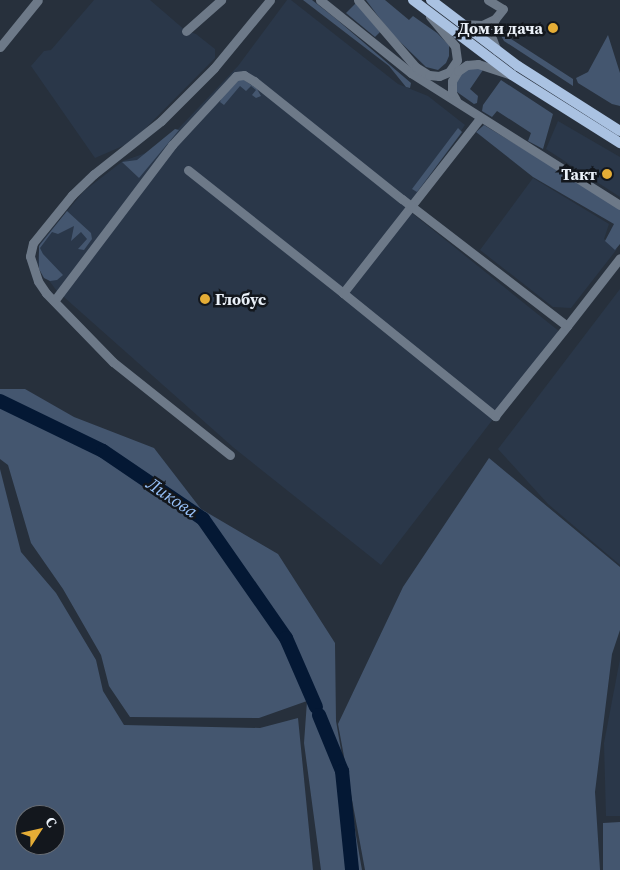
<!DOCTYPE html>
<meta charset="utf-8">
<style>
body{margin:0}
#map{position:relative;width:620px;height:870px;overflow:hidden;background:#27303c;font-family:"Source Serif 4",serif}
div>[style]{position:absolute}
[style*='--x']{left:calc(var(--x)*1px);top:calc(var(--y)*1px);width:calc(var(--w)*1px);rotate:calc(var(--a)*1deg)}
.built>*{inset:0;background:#2a3749}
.green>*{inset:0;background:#44566f}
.river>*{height:14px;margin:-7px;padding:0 7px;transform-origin:7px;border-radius:7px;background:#041834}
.minor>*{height:9px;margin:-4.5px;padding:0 4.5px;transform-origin:4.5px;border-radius:4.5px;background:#6d7988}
.major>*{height:10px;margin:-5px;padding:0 5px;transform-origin:5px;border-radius:5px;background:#aac2e2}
.dots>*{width:14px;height:14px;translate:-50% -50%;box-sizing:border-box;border:2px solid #13171d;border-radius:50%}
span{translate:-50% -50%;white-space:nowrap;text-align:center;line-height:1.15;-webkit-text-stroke:5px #13171d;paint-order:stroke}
.poi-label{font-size:16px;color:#ebf1f9;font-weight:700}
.right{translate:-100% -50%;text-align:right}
.left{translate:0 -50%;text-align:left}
.water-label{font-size:18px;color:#97c1f8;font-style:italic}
.north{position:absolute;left:15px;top:805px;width:50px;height:50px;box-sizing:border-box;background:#13171d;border:1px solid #696e75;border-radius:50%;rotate:55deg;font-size:14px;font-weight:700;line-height:20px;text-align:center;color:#ebf1f9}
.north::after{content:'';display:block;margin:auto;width:18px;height:22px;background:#e5ad36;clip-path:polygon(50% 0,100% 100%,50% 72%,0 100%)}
</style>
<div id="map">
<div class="built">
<div style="clip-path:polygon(94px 0,150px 0,186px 31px,196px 34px,215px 49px,215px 58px,132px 142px,95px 158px,31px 66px,44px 51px,51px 50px)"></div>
<div style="clip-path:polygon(287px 0,291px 0,398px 84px,428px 96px,465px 125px,407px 209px,560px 332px,381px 565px,234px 448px,56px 290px,37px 264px,40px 243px,84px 191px,123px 161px,160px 148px,238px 66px)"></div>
<div style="clip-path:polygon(558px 121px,620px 157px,620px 197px,546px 149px)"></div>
<div style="clip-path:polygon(533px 178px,609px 224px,604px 239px,617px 249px,571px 308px,553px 307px,480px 250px)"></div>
<div style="clip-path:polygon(620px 289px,620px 565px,548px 504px,498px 449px)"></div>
<div style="clip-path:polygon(620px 659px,620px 816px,606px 816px,604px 743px)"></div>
</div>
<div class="green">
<div style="clip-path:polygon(303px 0,312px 0,335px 18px,411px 83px,410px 88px,406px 87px,389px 66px)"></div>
<div style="clip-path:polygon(366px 0,385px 0,409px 20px,413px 16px,437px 33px,449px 45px,449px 56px,446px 63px,438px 70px,426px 67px,390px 32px)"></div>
<div style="clip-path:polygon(356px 3px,380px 32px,375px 37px,346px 13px)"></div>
<div style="clip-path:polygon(502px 26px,505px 28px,502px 33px,573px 79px,573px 86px,504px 41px,500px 34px)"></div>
<div style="clip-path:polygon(608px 35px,620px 73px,620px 106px,612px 104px,578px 83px,576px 78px,588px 72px)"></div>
<div style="clip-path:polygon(478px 67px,483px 70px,470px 89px,478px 96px,477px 103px,474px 104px,457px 92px,453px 86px,455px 78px,465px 70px)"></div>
<div style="clip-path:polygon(239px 80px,244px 80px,257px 89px,261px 96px,256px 98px,252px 95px,256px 90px,251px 86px,246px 91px,240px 86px,224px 105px,220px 102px,222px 97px)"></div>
<div style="clip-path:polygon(501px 80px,553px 114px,543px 149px,528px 141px,531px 133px,497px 111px,492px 117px,482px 111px,483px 105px)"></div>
<div style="clip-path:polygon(484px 125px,620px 207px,620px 244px,615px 250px,605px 241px,614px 224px,533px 177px,476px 132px)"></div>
<div style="clip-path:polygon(458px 128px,462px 132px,417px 192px,412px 189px)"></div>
<div style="clip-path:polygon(175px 129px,179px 130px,139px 178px,122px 162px,137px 160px)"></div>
<div style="clip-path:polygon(67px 211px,91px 233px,92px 239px,84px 250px,78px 249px,87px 239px,81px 232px,71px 241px,74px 226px,58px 234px,52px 232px,40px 248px,43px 254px,63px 275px,57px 280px,50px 281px,44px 278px,39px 269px,39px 246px)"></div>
<div style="clip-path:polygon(0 389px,25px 389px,74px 417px,154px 448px,201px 509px,278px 554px,335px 643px,336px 721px,362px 870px,321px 870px,304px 743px,307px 701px,259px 718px,130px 717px,109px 686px,101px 655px,63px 589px,31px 543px,8px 465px,0 459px)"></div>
<div style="clip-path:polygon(489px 458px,620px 567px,620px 630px,612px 654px,595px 792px,600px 870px,365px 870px,338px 724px,403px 587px)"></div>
<div style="clip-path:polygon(evenodd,0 469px,21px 552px,56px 593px,96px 660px,103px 691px,124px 725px,260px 728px,298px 718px,313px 870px,0 870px,0 469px,25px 815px,55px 815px,55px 845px,25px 845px,25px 815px)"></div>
<div style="clip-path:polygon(620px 822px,620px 870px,603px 870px,603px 823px)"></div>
</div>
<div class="river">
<div style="--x:0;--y:401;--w:114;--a:25.9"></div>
<div style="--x:103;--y:451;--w:121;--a:34.2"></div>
<div style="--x:203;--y:519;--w:145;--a:55.1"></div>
<div style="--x:286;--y:638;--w:75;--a:66.5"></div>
<div style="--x:319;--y:715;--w:61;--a:67.7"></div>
<div style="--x:342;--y:771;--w:100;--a:84.2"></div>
</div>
<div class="minor">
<div style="--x:320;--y:0;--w:117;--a:38.7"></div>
<div style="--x:411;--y:73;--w:247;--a:32.3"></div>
<div style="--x:358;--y:0;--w:94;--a:49.3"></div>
<div style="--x:488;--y:0;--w:17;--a:31"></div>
<div style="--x:503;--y:9;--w:13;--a:129"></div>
<div style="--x:495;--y:19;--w:15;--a:110"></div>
<div style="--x:490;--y:33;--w:19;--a:69"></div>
<div style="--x:462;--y:24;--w:20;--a:3"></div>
<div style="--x:482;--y:25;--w:14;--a:-25"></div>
<div style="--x:186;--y:31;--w:47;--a:-41.5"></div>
<div style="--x:0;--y:47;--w:60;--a:-51"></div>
<div style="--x:416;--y:67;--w:15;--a:32"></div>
<div style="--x:429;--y:75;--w:10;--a:6"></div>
<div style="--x:439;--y:76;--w:11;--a:-22"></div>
<div style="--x:449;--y:72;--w:14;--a:-56"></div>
<div style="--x:457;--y:60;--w:14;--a:-98"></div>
<div style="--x:455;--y:46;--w:39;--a:-130"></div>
<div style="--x:456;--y:100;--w:8;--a:-120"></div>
<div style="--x:452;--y:93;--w:12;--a:-90"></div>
<div style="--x:452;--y:81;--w:12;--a:-59"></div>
<div style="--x:458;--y:71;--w:11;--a:-34"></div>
<div style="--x:467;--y:65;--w:11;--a:-5"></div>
<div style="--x:478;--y:64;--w:33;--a:18"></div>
<div style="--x:188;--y:170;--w:198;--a:38.4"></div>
<div style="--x:343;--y:293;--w:222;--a:-51.9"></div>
<div style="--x:343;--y:293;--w:196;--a:39"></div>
<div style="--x:495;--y:416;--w:115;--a:-51.3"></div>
<div style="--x:54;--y:301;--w:196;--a:-52.9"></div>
<div style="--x:172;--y:145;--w:94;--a:-47.2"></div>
<div style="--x:236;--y:76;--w:8;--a:-7"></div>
<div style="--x:244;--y:75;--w:12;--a:31"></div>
<div style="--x:254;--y:81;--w:189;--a:38.6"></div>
<div style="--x:402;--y:199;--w:208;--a:37.6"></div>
<div style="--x:567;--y:326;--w:86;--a:-52.1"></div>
<div style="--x:230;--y:455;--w:149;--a:-141.5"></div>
<div style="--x:113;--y:362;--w:96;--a:-134.2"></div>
<div style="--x:46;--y:293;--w:14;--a:-124"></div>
<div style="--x:38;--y:281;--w:26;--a:-108"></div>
<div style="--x:30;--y:256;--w:13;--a:-77"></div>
<div style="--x:33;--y:243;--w:62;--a:-50.9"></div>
<div style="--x:72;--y:195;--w:30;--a:-44"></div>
<div style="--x:94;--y:174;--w:85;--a:-38.3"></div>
<div style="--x:161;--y:121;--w:75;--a:-45"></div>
<div style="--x:214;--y:68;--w:88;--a:-50.5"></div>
</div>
<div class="major">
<div style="--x:413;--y:0;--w:124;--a:37.1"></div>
<div style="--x:512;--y:75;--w:128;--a:32.2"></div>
<div style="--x:431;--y:0;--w:109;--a:37.2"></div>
<div style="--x:518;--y:66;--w:121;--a:32.5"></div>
</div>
<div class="dots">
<div style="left:553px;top:28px;background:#e5ad36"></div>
<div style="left:607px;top:174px;background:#e5ad36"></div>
<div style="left:205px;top:299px;background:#e5ad36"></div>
</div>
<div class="poi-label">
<span class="right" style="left:543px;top:28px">Дом и дача</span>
<span class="right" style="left:597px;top:174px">Такт</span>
<span class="left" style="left:215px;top:299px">Глобус</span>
</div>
<div class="water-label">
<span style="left:172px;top:498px;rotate:34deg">Ликова</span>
</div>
<div class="north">С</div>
</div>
